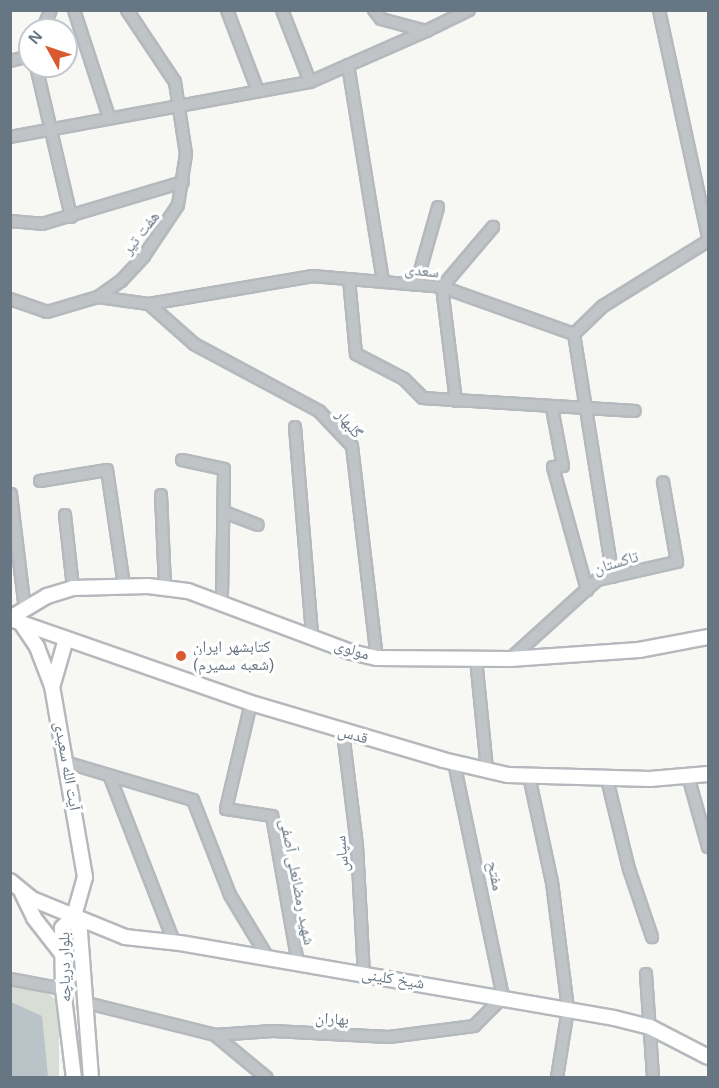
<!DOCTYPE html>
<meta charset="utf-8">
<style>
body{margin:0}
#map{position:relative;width:719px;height:1088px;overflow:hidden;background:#f7f7f4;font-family:Helvetica,"Noto Naskh Arabic",sans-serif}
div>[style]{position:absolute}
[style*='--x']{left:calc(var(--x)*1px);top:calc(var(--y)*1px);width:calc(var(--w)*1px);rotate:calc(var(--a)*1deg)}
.green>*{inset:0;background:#d8ddd5}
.water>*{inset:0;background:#b9c3c8}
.roads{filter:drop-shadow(2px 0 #b5b9bd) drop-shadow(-2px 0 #b5b9bd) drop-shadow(0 2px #b5b9bd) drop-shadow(0 -2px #b5b9bd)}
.street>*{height:10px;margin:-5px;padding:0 5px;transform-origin:5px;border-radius:5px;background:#c0c4c7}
.secondary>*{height:14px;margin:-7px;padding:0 7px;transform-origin:7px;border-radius:7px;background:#fff}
.dots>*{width:16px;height:16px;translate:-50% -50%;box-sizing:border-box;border:3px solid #fff;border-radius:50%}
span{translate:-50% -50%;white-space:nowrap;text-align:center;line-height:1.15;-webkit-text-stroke:6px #fff;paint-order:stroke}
.street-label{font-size:16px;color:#677683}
.poi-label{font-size:16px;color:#677683}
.left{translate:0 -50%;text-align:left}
.frame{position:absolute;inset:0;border:12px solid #677683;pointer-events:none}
.north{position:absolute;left:18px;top:18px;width:60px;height:60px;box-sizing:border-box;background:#fff;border:2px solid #c2c8cd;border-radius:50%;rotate:310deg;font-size:16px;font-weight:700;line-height:24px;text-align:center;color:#677683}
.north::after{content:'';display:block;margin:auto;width:21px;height:27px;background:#da5a30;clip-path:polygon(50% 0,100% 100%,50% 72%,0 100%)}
</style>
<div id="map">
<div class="green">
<div style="clip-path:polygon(10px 985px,40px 987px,59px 1002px,59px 1077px,11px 1077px)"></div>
</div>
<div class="water">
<div style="clip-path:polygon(11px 1002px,42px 1016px,48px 1077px,11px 1077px)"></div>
</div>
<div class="roads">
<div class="street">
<div style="--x:74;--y:10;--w:113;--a:71.9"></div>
<div style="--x:227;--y:10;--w:87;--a:69.1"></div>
<div style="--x:282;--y:10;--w:77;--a:68.7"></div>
<div style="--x:374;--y:10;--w:11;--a:52"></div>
<div style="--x:381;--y:19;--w:47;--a:14.9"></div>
<div style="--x:426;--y:31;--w:48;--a:-26"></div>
<div style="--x:659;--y:10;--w:232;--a:77.8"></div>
<div style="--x:42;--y:30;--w:22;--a:-66"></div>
<div style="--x:10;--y:61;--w:21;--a:-14"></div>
<div style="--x:348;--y:65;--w:220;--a:80.8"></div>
<div style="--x:36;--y:66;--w:155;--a:76.9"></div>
<div style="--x:10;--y:137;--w:305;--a:-10.4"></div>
<div style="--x:310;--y:82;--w:127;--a:-23.7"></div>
<div style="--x:10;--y:221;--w:32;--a:5"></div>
<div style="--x:42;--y:224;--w:147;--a:-16.6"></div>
<div style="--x:349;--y:279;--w:75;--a:84.7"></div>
<div style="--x:356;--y:354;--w:54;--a:27.5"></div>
<div style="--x:404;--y:379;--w:27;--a:45"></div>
<div style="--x:423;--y:398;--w:212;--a:3.5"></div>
<div style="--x:416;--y:285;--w:81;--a:-74.2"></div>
<div style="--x:98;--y:297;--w:51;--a:7.8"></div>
<div style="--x:149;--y:304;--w:165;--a:-9.7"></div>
<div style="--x:312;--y:276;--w:130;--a:4.8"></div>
<div style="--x:442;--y:287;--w:140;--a:19.6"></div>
<div style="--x:574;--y:334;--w:40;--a:-44"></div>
<div style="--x:603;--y:306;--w:123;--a:-31.8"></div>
<div style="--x:10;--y:299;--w:39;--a:19"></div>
<div style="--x:47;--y:312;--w:53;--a:-16.4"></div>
<div style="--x:98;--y:297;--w:28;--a:-35"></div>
<div style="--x:121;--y:281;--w:34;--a:-47"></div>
<div style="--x:144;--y:256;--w:61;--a:-56.3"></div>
<div style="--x:178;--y:205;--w:52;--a:-81.1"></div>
<div style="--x:186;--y:154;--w:73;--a:-98.7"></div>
<div style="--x:175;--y:82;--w:87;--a:-123.7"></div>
<div style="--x:149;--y:304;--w:60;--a:41.6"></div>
<div style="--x:194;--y:344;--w:142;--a:28.2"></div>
<div style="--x:319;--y:411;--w:48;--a:46.7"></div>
<div style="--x:352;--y:446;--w:213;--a:83.3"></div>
<div style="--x:574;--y:334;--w:246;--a:80.9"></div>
<div style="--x:456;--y:401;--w:115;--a:-97"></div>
<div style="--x:442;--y:287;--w:79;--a:-49.6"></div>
<div style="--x:552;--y:408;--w:59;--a:79.3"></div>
<div style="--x:563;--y:466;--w:10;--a:174"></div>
<div style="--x:553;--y:467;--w:128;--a:74.5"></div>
<div style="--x:295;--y:427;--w:210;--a:85.3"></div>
<div style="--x:182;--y:460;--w:43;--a:12.1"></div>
<div style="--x:224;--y:469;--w:134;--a:90.9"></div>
<div style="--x:40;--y:481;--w:68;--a:-9.3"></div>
<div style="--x:107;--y:470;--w:116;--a:81.6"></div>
<div style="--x:11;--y:494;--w:117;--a:83.1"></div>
<div style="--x:161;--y:495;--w:93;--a:87.5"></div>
<div style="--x:224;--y:512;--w:36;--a:21"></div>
<div style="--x:65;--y:515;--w:73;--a:83.7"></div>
<div style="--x:476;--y:659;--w:112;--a:84.3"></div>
<div style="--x:510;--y:659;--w:118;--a:-42.2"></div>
<div style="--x:597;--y:580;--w:82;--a:-12.7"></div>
<div style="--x:677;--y:562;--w:81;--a:-99.9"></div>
<div style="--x:251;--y:703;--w:109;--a:103.3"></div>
<div style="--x:226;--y:809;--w:47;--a:8.7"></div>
<div style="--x:272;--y:816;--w:149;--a:80"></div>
<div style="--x:343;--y:732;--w:115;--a:83"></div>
<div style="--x:357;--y:846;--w:128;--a:86.9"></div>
<div style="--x:68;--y:763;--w:130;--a:16.5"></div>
<div style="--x:193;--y:800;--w:102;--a:68.7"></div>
<div style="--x:230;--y:895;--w:74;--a:58.9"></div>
<div style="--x:529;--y:776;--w:108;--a:77.8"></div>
<div style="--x:552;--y:882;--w:128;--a:82.8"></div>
<div style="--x:568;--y:1009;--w:70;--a:99.1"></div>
<div style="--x:688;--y:776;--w:74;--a:74.3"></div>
<div style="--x:110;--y:777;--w:177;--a:68.8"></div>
<div style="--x:607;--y:779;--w:93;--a:76.3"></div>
<div style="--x:629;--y:869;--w:72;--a:71.3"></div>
<div style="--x:646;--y:974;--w:104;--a:86.1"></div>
<div style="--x:10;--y:979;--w:54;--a:10.7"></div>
<div style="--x:83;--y:1002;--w:136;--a:14"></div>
<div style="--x:215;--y:1035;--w:58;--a:-3.9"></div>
<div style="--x:273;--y:1031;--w:116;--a:3"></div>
<div style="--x:389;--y:1037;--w:86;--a:-7.4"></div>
<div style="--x:474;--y:1026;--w:41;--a:-45"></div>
<div style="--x:503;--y:997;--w:239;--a:-101.8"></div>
<div style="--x:215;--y:1035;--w:67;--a:39.6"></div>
</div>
<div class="secondary">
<div style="--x:10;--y:618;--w:43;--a:-30.7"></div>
<div style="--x:47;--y:596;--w:27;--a:-17"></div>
<div style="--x:73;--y:588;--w:75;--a:-1.5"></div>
<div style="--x:148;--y:586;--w:40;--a:7.1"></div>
<div style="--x:188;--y:591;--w:174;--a:20.5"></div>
<div style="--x:351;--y:652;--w:27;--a:13"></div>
<div style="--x:377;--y:658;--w:133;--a:0.4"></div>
<div style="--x:510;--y:659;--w:129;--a:-4"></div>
<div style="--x:639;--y:650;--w:70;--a:-10.7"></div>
<div style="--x:10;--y:619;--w:255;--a:19.2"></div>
<div style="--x:251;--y:703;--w:200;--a:16.5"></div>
<div style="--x:443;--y:760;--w:67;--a:13"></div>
<div style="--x:508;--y:775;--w:142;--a:1.6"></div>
<div style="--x:650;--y:779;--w:58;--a:-4.9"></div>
<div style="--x:21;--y:623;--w:29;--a:56"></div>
<div style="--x:37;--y:647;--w:42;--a:69"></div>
<div style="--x:52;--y:686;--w:194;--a:80.2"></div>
<div style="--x:85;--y:877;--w:41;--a:105.8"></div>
<div style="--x:74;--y:916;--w:17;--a:135"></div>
<div style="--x:62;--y:928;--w:61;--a:89.1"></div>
<div style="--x:63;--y:989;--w:90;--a:83"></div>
<div style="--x:53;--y:684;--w:47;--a:-73.9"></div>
<div style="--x:10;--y:881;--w:28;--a:39"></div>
<div style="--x:32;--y:899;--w:100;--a:22.2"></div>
<div style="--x:125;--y:937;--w:55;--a:6.2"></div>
<div style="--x:180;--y:943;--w:440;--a:9.8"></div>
<div style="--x:614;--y:1018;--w:37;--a:14"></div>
<div style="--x:650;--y:1027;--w:65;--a:27.3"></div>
<div style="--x:22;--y:893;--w:28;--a:64"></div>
<div style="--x:34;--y:918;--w:46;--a:52.1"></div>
<div style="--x:74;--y:916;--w:17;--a:69"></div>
<div style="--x:80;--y:932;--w:146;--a:85.7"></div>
</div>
</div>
<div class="dots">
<div style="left:181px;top:656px;background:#da5a30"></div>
</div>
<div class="street-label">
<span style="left:141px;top:233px;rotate:-52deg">هفت تیر</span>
<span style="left:422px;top:271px;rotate:6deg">سعدی</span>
<span style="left:349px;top:424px;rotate:51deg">گلبهار</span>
<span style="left:616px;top:563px;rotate:-17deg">تاکستان</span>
<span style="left:352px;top:650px;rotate:18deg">مولوی</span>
<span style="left:353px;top:735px;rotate:17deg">قدس</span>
<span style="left:67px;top:766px;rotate:80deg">آیت الله سعیدی</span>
<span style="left:342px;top:854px;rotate:-95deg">سپاس</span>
<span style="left:495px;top:876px;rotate:79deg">مفتح</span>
<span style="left:297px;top:882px;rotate:79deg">شهید رمضانعلی آصفی</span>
<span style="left:65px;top:967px;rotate:-91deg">بلوار دریاچه</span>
<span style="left:393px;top:979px;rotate:9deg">شیخ کلینی</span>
<span style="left:332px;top:1019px;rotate:3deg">بهاران</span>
</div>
<div class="poi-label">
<span class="left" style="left:193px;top:656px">کتابشهر ایران<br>(شعبه سمیرم)</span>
</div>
<div class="frame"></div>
<div class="north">N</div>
</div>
